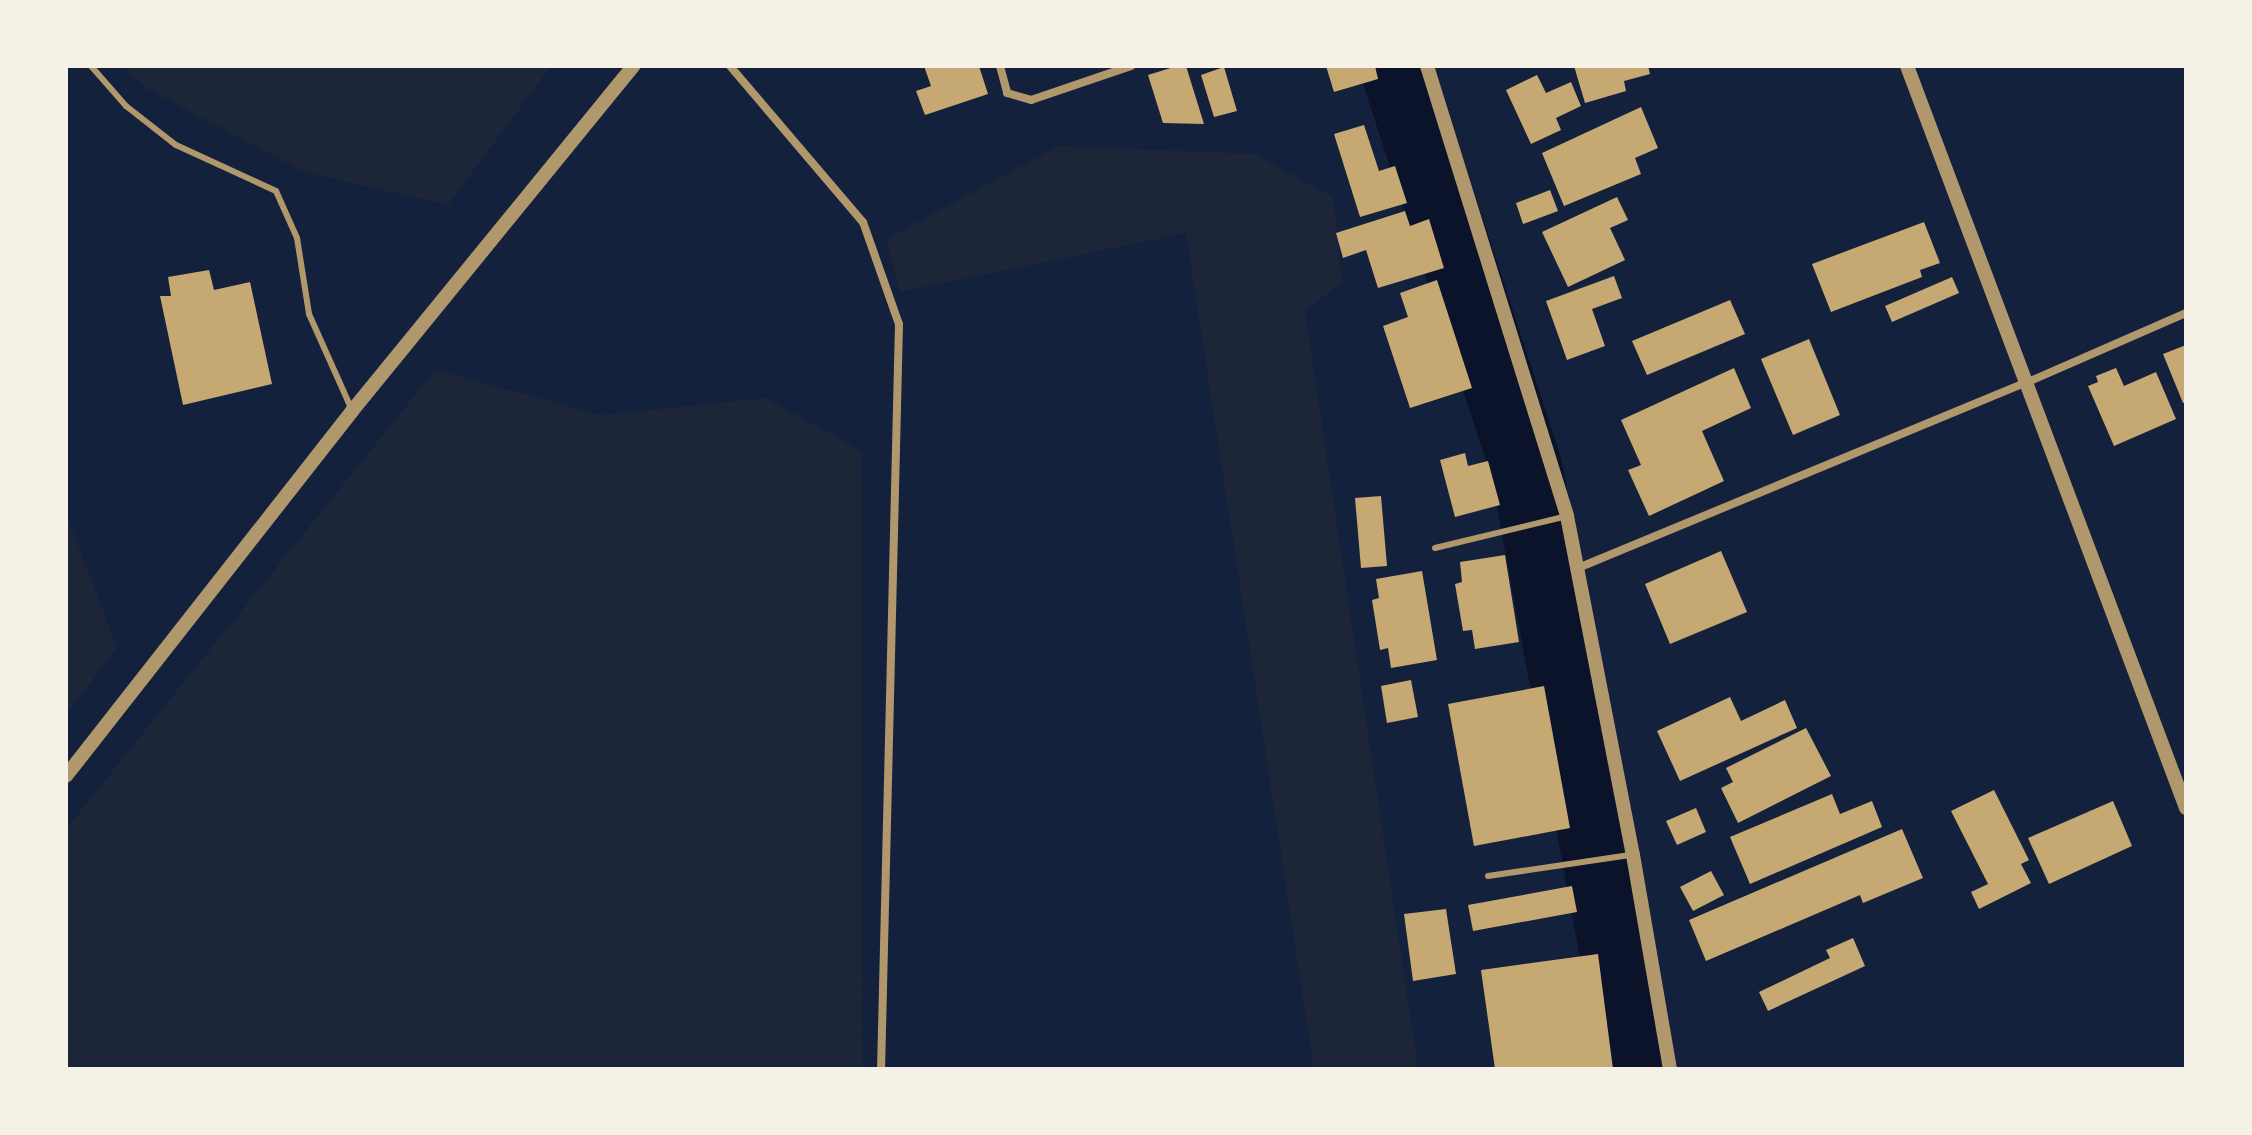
<!DOCTYPE html>
<style>
body{margin:0}
#map{position:relative;width:2252px;height:1135px;overflow:hidden;background:#14213d;font-family:"IBM Plex Sans",sans-serif}
div>[style]{position:absolute}
[style*='--x']{left:calc(var(--x)*1px);top:calc(var(--y)*1px);width:calc(var(--w)*1px);rotate:calc(var(--a)*1deg)}
.green>*{inset:0;background:#1d2539}
.river>*{height:72px;margin:-36px;padding:0 36px;transform-origin:36px;border-radius:36px;background:#0b132b}
.building>*{inset:0;background:#c6a872}
.service>*{height:6px;margin:-3px;padding:0 3px;transform-origin:3px;border-radius:3px;background:#b1986c}
.minor>*{height:8px;margin:-4px;padding:0 4px;transform-origin:4px;border-radius:4px;background:#b1986c}
.tertiary>*{height:14px;margin:-7px;padding:0 7px;transform-origin:7px;border-radius:7px;background:#b1986c}
span{translate:-50% -50%;white-space:nowrap;text-align:center;line-height:1.15;-webkit-text-stroke:6px #f6f1e7;paint-order:stroke}
.frame{position:absolute;inset:0;border:68px solid #f6f1e7;pointer-events:none}
</style>
<div id="map">
<div class="green">
<div style="clip-path:polygon(123px 66px,551px 66px,448px 205px,304px 172px,146px 88px)"></div>
<div style="clip-path:polygon(1059px 146px,1254px 154px,1333px 197px,1342px 282px,1305px 311px,1418px 1069px,1314px 1069px,1186px 233px,900px 292px,886px 239px)"></div>
<div style="clip-path:polygon(435px 370px,601px 415px,766px 398px,861px 451px,862px 1069px,66px 1069px,66px 829px)"></div>
<div style="clip-path:polygon(66px 513px,117px 648px,66px 714px)"></div>
</div>
<div class="river">
<div style="--x:1395;--y:66;--w:421;--a:71.9"></div>
<div style="--x:1526;--y:466;--w:613;--a:79.57"></div>
</div>
<div class="building">
<div style="clip-path:polygon(924px 66px,979px 66px,988px 94px,925px 115px,916px 91px,931px 86px)"></div>
<div style="clip-path:polygon(1177px 66px,1186px 66px,1204px 124px,1163px 123px,1148px 75px)"></div>
<div style="clip-path:polygon(1326px 66px,1375px 66px,1378px 79px,1334px 92px)"></div>
<div style="clip-path:polygon(1574px 66px,1648px 66px,1650px 74px,1624px 81px,1626px 91px,1585px 103px)"></div>
<div style="clip-path:polygon(1224px 67px,1237px 111px,1214px 117px,1201px 75px)"></div>
<div style="clip-path:polygon(1537px 75px,1546px 93px,1571px 82px,1581px 106px,1556px 118px,1561px 130px,1531px 144px,1506px 90px)"></div>
<div style="clip-path:polygon(1641px 107px,1658px 148px,1635px 158px,1641px 174px,1564px 206px,1542px 153px)"></div>
<div style="clip-path:polygon(1364px 125px,1379px 171px,1395px 166px,1407px 203px,1360px 217px,1334px 134px)"></div>
<div style="clip-path:polygon(1550px 190px,1558px 211px,1523px 224px,1516px 203px)"></div>
<div style="clip-path:polygon(1617px 197px,1628px 220px,1610px 228px,1625px 260px,1568px 287px,1542px 232px)"></div>
<div style="clip-path:polygon(1405px 211px,1410px 226px,1429px 219px,1444px 268px,1378px 288px,1366px 250px,1343px 258px,1336px 233px)"></div>
<div style="clip-path:polygon(1924px 222px,1940px 263px,1920px 270px,1922px 277px,1831px 312px,1812px 264px)"></div>
<div style="clip-path:polygon(209px 270px,214px 290px,250px 282px,272px 384px,183px 405px,160px 296px,171px 296px,168px 277px)"></div>
<div style="clip-path:polygon(1614px 276px,1622px 298px,1592px 309px,1605px 346px,1567px 360px,1546px 301px)"></div>
<div style="clip-path:polygon(1952px 277px,1959px 293px,1892px 322px,1885px 306px)"></div>
<div style="clip-path:polygon(1437px 280px,1472px 388px,1410px 408px,1383px 326px,1408px 317px,1400px 293px)"></div>
<div style="clip-path:polygon(1730px 300px,1745px 334px,1647px 375px,1632px 341px)"></div>
<div style="clip-path:polygon(1809px 339px,1840px 415px,1793px 435px,1761px 359px)"></div>
<div style="clip-path:polygon(2186px 345px,2186px 402px,2183px 403px,2163px 354px)"></div>
<div style="clip-path:polygon(1734px 368px,1751px 408px,1702px 431px,1724px 481px,1649px 516px,1628px 470px,1641px 465px,1621px 420px)"></div>
<div style="clip-path:polygon(2116px 368px,2124px 386px,2156px 372px,2176px 419px,2114px 446px,2088px 386px,2098px 382px,2096px 376px)"></div>
<div style="clip-path:polygon(1465px 453px,1468px 466px,1488px 461px,1500px 505px,1455px 517px,1440px 460px)"></div>
<div style="clip-path:polygon(1381px 496px,1387px 566px,1361px 568px,1355px 498px)"></div>
<div style="clip-path:polygon(1721px 551px,1747px 612px,1670px 644px,1645px 584px)"></div>
<div style="clip-path:polygon(1505px 555px,1519px 642px,1475px 649px,1472px 630px,1463px 631px,1455px 584px,1462px 582px,1460px 562px)"></div>
<div style="clip-path:polygon(1422px 571px,1437px 660px,1391px 668px,1388px 648px,1380px 650px,1372px 600px,1379px 598px,1376px 579px)"></div>
<div style="clip-path:polygon(1411px 680px,1418px 717px,1387px 723px,1381px 686px)"></div>
<div style="clip-path:polygon(1544px 686px,1570px 828px,1474px 846px,1448px 704px)"></div>
<div style="clip-path:polygon(1730px 697px,1741px 721px,1785px 700px,1797px 728px,1680px 781px,1657px 731px)"></div>
<div style="clip-path:polygon(1806px 728px,1831px 776px,1738px 823px,1721px 788px,1733px 782px,1726px 768px)"></div>
<div style="clip-path:polygon(1994px 790px,2029px 860px,2021px 864px,2031px 883px,1979px 909px,1971px 892px,1988px 884px,1951px 811px)"></div>
<div style="clip-path:polygon(1832px 794px,1840px 814px,1872px 801px,1882px 827px,1750px 884px,1730px 837px)"></div>
<div style="clip-path:polygon(2113px 801px,2132px 846px,2049px 884px,2028px 838px)"></div>
<div style="clip-path:polygon(1696px 808px,1706px 832px,1677px 845px,1666px 821px)"></div>
<div style="clip-path:polygon(1902px 829px,1923px 878px,1863px 903px,1860px 895px,1706px 961px,1689px 920px)"></div>
<div style="clip-path:polygon(1711px 871px,1724px 895px,1693px 911px,1680px 887px)"></div>
<div style="clip-path:polygon(1572px 886px,1577px 912px,1473px 931px,1468px 905px)"></div>
<div style="clip-path:polygon(1446px 909px,1456px 974px,1413px 981px,1404px 914px)"></div>
<div style="clip-path:polygon(1853px 938px,1865px 966px,1768px 1011px,1759px 992px,1830px 958px,1826px 950px)"></div>
<div style="clip-path:polygon(1598px 954px,1613px 1069px,1495px 1069px,1481px 970px)"></div>
</div>
<div class="service">
<div style="--x:91;--y:66;--w:53;--a:48.8"></div>
<div style="--x:126;--y:106;--w:63;--a:38"></div>
<div style="--x:176;--y:145;--w:110;--a:24.7"></div>
<div style="--x:276;--y:191;--w:51;--a:65.9"></div>
<div style="--x:297;--y:238;--w:77;--a:81"></div>
<div style="--x:309;--y:314;--w:103;--a:65.9"></div>
<div style="--x:1435;--y:548;--w:136;--a:-13.6"></div>
<div style="--x:1488;--y:876;--w:145;--a:-8.4"></div>
</div>
<div class="minor">
<div style="--x:730;--y:66;--w:205;--a:49.6"></div>
<div style="--x:863;--y:222;--w:108;--a:70.6"></div>
<div style="--x:899;--y:324;--w:745;--a:91.38"></div>
<div style="--x:1000;--y:66;--w:28;--a:75"></div>
<div style="--x:1007;--y:93;--w:25;--a:16"></div>
<div style="--x:1031;--y:100;--w:106;--a:-18.8"></div>
<div style="--x:1578;--y:568;--w:487;--a:-22.5"></div>
<div style="--x:2028;--y:382;--w:172;--a:-23.6"></div>
</div>
<div class="tertiary">
<div style="--x:1427;--y:66;--w:471;--a:72.7"></div>
<div style="--x:1567;--y:516;--w:345;--a:79"></div>
<div style="--x:1633;--y:855;--w:217;--a:80.2"></div>
<div style="--x:1907;--y:66;--w:793;--a:69.39"></div>
<div style="--x:66;--y:776;--w:464;--a:-51.9"></div>
<div style="--x:352;--y:411;--w:445;--a:-50.8"></div>
</div>
<div class="frame"></div>
</div>
